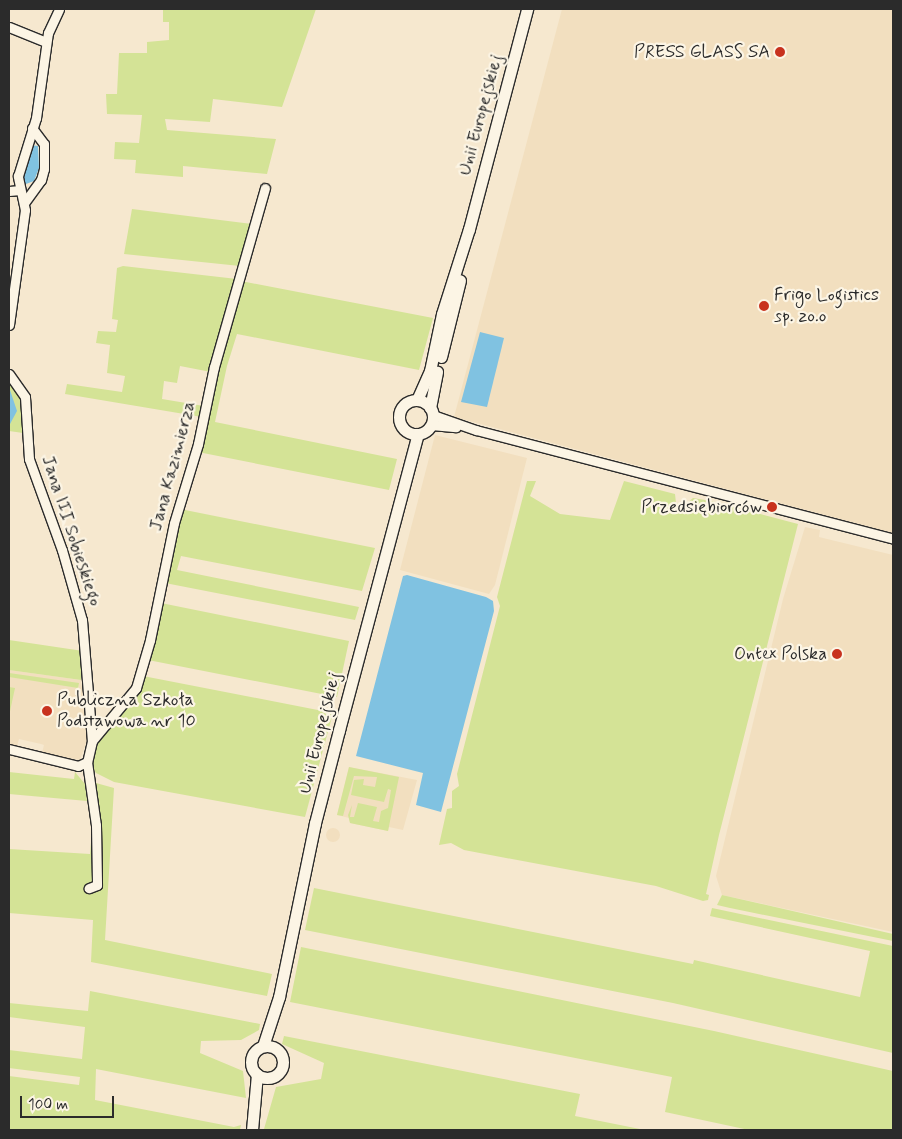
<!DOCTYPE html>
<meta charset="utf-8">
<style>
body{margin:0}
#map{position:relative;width:902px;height:1139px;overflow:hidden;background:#f6e8cf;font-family:Mynerve,sans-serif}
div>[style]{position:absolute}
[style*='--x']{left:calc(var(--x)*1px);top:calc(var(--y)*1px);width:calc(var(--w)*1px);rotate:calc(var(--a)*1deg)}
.built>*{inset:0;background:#f2dfbf}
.round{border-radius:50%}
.green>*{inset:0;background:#d4e396}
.water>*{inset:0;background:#80c2e1}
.roads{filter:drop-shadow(1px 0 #2b2b2b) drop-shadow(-1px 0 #2b2b2b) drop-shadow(0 1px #2b2b2b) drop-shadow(0 -1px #2b2b2b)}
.minor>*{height:9px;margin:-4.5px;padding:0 4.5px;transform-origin:4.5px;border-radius:4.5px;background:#fcf5e5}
.major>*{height:11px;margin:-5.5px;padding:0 5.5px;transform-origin:5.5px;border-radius:5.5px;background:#fcf5e5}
.major>.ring{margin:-5.5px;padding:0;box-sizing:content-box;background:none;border:11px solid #fcf5e5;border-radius:50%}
.dots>*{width:14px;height:14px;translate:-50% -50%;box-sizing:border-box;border:2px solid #fcf5e5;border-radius:50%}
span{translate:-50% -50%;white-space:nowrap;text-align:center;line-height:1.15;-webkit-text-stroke:4.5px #fcf5e5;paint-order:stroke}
.poi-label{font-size:18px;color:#2b2b2b}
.right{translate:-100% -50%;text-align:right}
.left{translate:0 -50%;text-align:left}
.street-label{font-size:18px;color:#2b2b2b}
.frame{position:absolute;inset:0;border:10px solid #2b2b2b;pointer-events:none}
.scale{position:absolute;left:20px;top:1096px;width:94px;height:22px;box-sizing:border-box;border:2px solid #2b2b2b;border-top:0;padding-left:6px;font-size:15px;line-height:18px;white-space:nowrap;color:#2b2b2b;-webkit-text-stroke:4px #fcf5e5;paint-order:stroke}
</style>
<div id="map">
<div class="built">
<div style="clip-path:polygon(562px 9px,893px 9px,893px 533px,454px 417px)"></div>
<div style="clip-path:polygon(435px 435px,527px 458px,495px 585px,489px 594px,400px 570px)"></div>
<div style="clip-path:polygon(805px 527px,820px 530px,819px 537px,893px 555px,893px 932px,722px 895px,716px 876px,783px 599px)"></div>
<div style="clip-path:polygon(9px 670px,81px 680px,88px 737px,80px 760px,42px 753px,44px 745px,41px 744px,19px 739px,17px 746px,9px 744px)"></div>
<div style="clip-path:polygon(349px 767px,417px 780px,403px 830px,389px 827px,388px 831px,350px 823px,349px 818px,337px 815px)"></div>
<div class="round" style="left:326px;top:828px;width:14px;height:14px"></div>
</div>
<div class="green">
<div style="clip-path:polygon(163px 9px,316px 9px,282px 107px,213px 99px,210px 122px,165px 119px,167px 130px,276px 139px,267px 174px,183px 166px,183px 177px,135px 173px,136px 160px,114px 159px,115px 142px,139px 143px,142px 115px,107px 114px,106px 94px,117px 94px,119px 53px,147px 53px,147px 42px,169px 40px,169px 22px,163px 22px)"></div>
<div style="clip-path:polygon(132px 209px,252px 224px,240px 266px,124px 254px)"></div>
<div style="clip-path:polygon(123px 266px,237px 279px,211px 372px,180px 366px,177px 383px,164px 381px,162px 399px,204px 406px,202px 417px,65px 394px,67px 384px,122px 392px,125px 376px,107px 373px,110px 345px,96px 343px,98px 331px,116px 332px,118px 320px,112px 319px,117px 268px)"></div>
<div style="clip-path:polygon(241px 281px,433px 318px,419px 370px,237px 334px,227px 366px,215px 422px,397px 459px,389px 490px,198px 452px,221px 349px)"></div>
<div style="clip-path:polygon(9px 379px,23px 399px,23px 433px,9px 431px)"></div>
<div style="clip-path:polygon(527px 481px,536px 481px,530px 496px,560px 514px,610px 520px,624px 481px,675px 494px,676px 503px,685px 505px,693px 498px,711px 501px,798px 524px,719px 835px,706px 894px,709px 895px,708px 900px,703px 901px,656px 886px,464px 850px,451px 843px,439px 845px,447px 809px,452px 808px,452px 791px,459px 786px,457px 774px,500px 606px,497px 597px)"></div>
<div style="clip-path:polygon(180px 509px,375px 548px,362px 591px,181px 556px,177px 570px,359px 607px,355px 620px,165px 583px)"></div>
<div style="clip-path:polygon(161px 603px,349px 641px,337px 697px,148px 660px)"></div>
<div style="clip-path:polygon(9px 640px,83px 651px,81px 680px,9px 670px)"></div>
<div style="clip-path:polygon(9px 673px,79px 683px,78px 688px,9px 677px)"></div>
<div style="clip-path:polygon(143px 676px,333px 713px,305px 817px,114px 782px,96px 773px,92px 766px,100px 733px)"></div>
<div style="clip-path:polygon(9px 687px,15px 688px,9px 716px)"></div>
<div style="clip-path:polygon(349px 767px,399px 777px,388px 831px,350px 823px,348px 815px,352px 805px,350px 817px,354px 817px,358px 803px,377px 807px,373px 821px,379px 822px,381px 811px,388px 808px,391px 790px,388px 789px,384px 802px,351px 795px,354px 780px,364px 779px,363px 785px,375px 787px,377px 777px,354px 776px,343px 816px,337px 815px)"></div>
<div style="clip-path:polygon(9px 772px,74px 779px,75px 772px,85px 784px,87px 801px,9px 794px)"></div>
<div style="clip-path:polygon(96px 783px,114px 788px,105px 940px,272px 974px,267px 996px,91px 962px,93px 920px,9px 913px,9px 849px,90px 854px)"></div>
<div style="clip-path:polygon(314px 888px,693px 964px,694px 960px,860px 997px,870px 951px,710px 916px,712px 908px,893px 946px,893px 1053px,673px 1003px,305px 930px)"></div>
<div style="clip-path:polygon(722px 895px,893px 934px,893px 941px,730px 908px,717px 905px)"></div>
<div style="clip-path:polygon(301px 947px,714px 1031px,893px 1071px,893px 1130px,749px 1130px,665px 1112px,672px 1077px,290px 1002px)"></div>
<div style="clip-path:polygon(90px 991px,260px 1024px,259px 1030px,241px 1040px,201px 1041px,200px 1053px,243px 1071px,246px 1098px,96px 1069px,95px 1100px,234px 1127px,241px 1125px,240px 1130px,9px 1130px,9px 1076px,79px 1085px,80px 1077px,9px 1068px,9px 1050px,82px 1059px,85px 1027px,9px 1017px,9px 1003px,88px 1011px)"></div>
<div style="clip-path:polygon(284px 1036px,580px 1094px,575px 1116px,645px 1130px,264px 1129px,276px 1087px,321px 1079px,324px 1063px,282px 1044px)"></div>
</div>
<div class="water">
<div style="clip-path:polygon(31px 145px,38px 146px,39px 168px,34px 181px,26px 184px,23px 181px,25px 162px)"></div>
<div style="clip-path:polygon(480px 332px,504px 338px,487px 407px,461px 402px)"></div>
<div style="clip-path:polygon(9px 387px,17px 411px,10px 424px,9px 424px)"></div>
<div style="clip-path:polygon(407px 575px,486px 597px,493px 601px,494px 611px,441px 812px,416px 805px,423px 773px,356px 756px,403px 576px)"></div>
</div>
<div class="roads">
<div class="minor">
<div style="--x:9;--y:27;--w:40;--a:22"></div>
<div style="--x:9;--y:191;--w:11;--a:-5"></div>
<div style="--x:24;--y:203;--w:29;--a:-54"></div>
<div style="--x:41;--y:180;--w:11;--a:-75"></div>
<div style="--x:44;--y:169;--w:25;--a:-90"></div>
<div style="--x:44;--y:144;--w:20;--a:-127"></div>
<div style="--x:9;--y:325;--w:116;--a:-82.1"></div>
<div style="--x:25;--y:210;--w:35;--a:-102"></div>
<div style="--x:18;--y:176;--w:61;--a:-72.8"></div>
<div style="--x:36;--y:118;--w:86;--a:-82"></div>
<div style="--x:48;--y:33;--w:26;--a:-65"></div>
<div style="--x:9;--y:374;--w:28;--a:55"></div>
<div style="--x:25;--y:397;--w:62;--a:86.3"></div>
<div style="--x:29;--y:459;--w:97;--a:70.1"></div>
<div style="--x:62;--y:550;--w:73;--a:74.1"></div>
<div style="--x:82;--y:620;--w:121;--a:85.3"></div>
<div style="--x:92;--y:741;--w:22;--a:103"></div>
<div style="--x:87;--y:762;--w:64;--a:81.9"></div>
<div style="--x:96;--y:825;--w:60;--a:89"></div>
<div style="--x:97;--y:885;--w:9;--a:159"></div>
<div style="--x:433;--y:415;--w:46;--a:19.2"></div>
<div style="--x:476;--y:430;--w:431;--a:14.6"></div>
<div style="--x:431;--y:425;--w:25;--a:5"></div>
<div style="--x:92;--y:741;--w:69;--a:-50.3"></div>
<div style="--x:136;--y:688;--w:50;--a:-73.7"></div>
<div style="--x:150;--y:640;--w:119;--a:-78.4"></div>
<div style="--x:174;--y:523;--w:83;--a:-73.1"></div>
<div style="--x:198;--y:444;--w:79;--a:-78.3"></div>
<div style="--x:214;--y:367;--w:186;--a:-74.1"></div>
<div style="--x:9;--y:749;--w:71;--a:13.8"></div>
<div style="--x:78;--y:766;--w:10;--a:-24"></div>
</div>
<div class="major">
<div style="--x:441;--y:357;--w:79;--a:-76.1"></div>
<div style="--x:417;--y:400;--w:32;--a:-66"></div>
<div style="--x:430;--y:371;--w:58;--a:-78.1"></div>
<div style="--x:442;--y:314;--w:89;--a:-72.4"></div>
<div style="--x:469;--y:229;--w:228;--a:-75.2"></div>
<div class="ring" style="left:399px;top:400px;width:23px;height:23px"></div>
<div style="--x:430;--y:408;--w:37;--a:-79"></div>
<div class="ring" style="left:251px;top:1046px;width:21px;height:21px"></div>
<div style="--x:263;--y:1046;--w:52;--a:-71.9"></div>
<div style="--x:279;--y:997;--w:178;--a:-78.3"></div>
<div style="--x:315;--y:823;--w:96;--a:-75.5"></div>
<div style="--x:339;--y:730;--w:306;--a:-75.1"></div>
<div style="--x:252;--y:1130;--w:56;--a:-84.9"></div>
</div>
</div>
<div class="dots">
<div style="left:780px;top:52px;background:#c8321e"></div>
<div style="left:764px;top:306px;background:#c8321e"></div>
<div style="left:772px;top:507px;background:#c8321e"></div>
<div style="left:837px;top:654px;background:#c8321e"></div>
<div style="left:47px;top:711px;background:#c8321e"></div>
</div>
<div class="poi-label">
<span class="right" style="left:770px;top:52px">PRESS GLASS SA</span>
<span class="left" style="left:774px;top:306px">Frigo Logistics<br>sp. zo.o</span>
<span class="right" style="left:762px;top:507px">Przedsiębiorców</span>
<span class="right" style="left:827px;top:654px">Ontex Polska</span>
<span class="left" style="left:57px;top:711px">Publiczna Szkoła<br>Podstawowa nr 10</span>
</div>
<div class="street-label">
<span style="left:481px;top:115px;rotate:-75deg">Unii Europejskiej</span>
<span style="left:173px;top:466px;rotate:-75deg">Jana Kazimierza</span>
<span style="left:71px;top:531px;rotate:72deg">Jana III Sobieskiego</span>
<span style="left:320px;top:733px;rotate:-76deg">Unii Europejskiej</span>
</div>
<div class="frame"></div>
<div class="scale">100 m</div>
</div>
